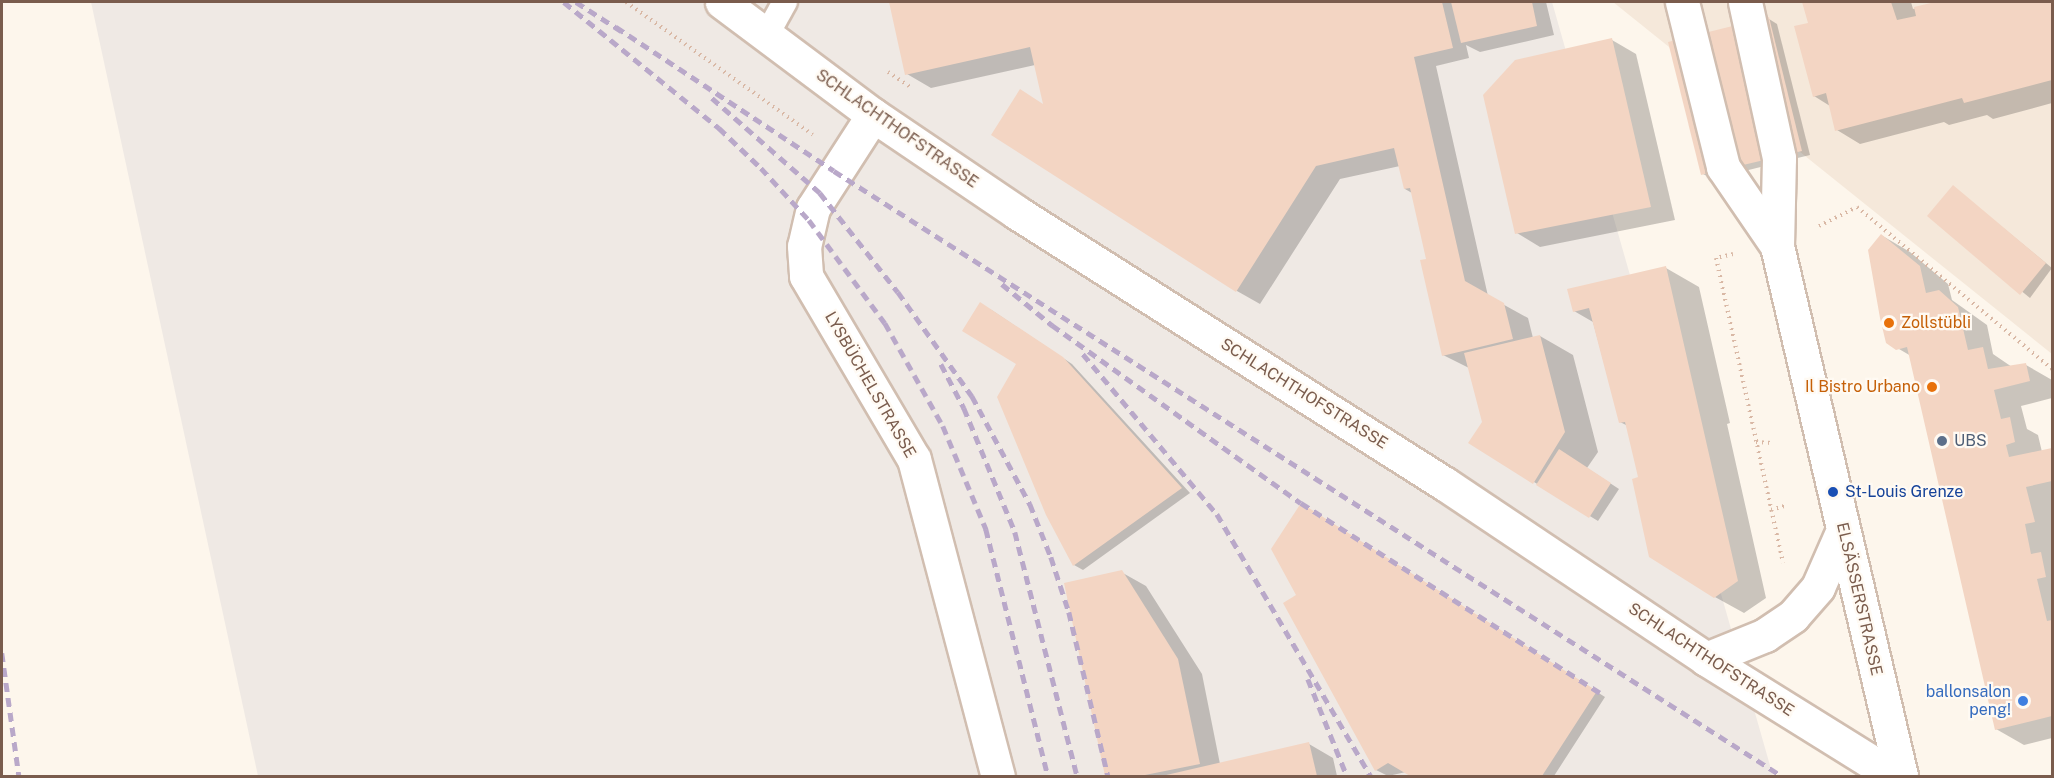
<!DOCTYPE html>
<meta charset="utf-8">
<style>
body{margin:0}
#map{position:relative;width:2054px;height:778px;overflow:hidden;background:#fdf6ec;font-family:"Public Sans",sans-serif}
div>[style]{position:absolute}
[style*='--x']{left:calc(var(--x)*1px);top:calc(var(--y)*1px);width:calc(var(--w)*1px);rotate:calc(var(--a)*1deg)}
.residential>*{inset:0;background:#f5e8da}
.industrial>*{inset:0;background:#efe9e4}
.shadow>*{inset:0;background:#0003}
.building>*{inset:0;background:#f3d5c3}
.path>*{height:4px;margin-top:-2px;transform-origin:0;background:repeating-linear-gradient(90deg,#d9b8a5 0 1.5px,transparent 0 6px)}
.roads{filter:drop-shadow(2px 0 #d1beb0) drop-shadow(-2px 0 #d1beb0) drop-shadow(0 2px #d1beb0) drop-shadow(0 -2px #d1beb0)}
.service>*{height:24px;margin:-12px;padding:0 12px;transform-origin:12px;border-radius:12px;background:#fff}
.minor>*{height:33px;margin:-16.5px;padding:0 16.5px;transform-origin:16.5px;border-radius:16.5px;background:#fff}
.secondary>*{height:33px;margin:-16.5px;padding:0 16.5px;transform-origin:16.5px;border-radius:16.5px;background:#fff}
.rail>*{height:4.5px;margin-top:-2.25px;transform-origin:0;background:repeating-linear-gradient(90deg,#b9a8c9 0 9px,transparent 0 15px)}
.dots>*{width:16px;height:16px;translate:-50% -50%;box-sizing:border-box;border:3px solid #fffaf3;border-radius:50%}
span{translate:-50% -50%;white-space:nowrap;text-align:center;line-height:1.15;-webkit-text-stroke:4.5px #fffaf3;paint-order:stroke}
.street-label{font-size:16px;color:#7a5c4d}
.food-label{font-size:16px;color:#c56008}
.left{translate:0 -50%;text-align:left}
.right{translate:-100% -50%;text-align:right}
.service-label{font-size:16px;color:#4e5e75}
.transit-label{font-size:16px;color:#164399}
.shop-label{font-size:16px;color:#366cbe}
.frame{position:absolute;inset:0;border:3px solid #7a5c4d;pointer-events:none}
</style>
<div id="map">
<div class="residential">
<div style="clip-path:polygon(1613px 2px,2052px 2px,2052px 354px)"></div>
</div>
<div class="industrial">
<div style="clip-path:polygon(91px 2px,1552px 2px,1773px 776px,258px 776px)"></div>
</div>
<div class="shadow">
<div style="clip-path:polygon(890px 2px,1546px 2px,1554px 35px,1480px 52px,1466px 45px,1469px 58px,1436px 66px,1488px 296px,1528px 318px,1533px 338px,1540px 336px,1573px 355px,1598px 452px,1587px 468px,1619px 489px,1598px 521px,1534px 482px,1483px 422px,1469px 368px,1443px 355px,1428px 260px,1412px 193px,1405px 189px,1400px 166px,1340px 179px,1260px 304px,1237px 291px,1045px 105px,1035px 65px,931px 88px,907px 74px)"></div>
<div style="clip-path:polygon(1804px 2px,1911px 2px,1913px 9px,1941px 2px,2052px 2px,2052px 103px,1993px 119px,1987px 115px,1949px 125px,1944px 122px,1860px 144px,1837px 130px,1830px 106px,1814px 96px,1810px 24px)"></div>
<div style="clip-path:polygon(1769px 19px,1777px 24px,1810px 155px,1712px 179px,1703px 174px)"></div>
<div style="clip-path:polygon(1612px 40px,1636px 54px,1675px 220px,1540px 247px,1517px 233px)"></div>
<div style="clip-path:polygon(1953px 187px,2052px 268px,2030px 298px,1929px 216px)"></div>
<div style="clip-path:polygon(1881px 235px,1910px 252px,1948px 284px,1952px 300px,1987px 325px,1993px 354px,2012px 367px,2026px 365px,2052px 380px,2052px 398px,2021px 406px,2027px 429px,2038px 435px,2042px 452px,2052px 449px,2052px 738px,2024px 745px,1996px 729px,1911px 356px,1887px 342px)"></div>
<div style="clip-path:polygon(1666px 268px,1699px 287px,1730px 423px,1727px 424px,1766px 598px,1744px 613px,1715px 597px,1640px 478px,1628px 426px,1620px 422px,1593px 322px,1574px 311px)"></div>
<div style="clip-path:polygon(990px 309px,1072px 364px,1190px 493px,1083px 570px,1074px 565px,1018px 364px)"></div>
<div style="clip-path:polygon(1301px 505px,1605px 697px,1554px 776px,1412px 776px,1406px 772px,1388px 776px,1376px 770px,1296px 597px)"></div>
<div style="clip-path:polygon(1121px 572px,1146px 586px,1202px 674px,1220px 764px,1309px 744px,1333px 758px,1337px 776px,1107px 776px,1066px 584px)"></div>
</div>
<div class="building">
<div style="clip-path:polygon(889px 2px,1442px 2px,1453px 48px,1414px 57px,1465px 281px,1504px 303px,1513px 339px,1442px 356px,1420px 260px,1426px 259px,1410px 188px,1404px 189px,1394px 148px,1316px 166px,1236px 292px,991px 135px,1020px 89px,1043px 104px,1030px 47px,905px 75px)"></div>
<div style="clip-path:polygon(1451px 2px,1532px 2px,1537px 26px,1461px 43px)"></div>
<div style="clip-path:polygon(1802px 2px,1891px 2px,1897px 20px,1916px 16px,1914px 7px,1935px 2px,2052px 2px,2052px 80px,1964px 103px,1962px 98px,1835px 131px,1826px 93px,1813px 97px,1794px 26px,1808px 23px)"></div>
<div style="clip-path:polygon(1769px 17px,1802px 151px,1701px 175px,1668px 42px)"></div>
<div style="clip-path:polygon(1612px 38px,1651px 207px,1515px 234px,1483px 95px,1515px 60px)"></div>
<div style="clip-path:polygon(1953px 185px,2046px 263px,2020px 295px,1927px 216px)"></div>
<div style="clip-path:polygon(1881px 234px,1920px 266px,1926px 293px,1939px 290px,1958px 307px,1968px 350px,1983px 347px,1988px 369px,2026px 363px,2030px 381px,1994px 390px,2001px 419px,2010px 417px,2015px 442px,2006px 445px,2009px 457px,2052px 448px,2052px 481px,2026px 487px,2035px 522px,2025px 524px,2031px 554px,2041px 552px,2046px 577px,2037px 579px,2047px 621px,2052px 620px,2052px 716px,1995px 730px,1907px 347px,1896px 350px,1886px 343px,1880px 318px,1868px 250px)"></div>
<div style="clip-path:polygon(1666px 266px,1738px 581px,1714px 598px,1649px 557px,1632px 479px,1638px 477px,1625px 422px,1619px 423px,1589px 308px,1573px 312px,1567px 289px)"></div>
<div style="clip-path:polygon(980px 302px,1063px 357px,1182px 488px,1073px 566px,1046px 515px,997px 397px,1016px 364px,962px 331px)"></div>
<div style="clip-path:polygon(1540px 335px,1565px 432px,1533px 484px,1468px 443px,1482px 422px,1464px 353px)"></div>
<div style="clip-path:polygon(1559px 449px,1611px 483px,1589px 518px,1536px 485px)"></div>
<div style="clip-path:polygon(1301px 503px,1597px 691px,1542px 776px,1410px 776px,1388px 763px,1375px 771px,1283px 603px,1296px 595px,1271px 549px)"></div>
<div style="clip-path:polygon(1122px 570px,1178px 659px,1200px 764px,1140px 776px,1105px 776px,1064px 583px)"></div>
<div style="clip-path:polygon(1309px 742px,1317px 776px,1162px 776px)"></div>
</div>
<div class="path">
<div style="--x:626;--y:2;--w:229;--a:35.4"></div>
<div style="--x:888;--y:72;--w:29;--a:34"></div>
<div style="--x:1819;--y:226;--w:42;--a:-26.6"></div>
<div style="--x:1857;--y:207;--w:254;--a:39.7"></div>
<div style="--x:1733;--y:254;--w:17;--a:167"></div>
<div style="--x:1716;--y:258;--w:312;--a:77.6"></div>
<div style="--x:1756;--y:442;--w:16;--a:4"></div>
<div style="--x:1771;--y:510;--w:17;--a:-17"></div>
</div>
<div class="roads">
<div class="service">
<div style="--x:766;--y:36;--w:39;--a:-61"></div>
</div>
<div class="minor">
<div style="--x:873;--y:115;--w:111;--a:122.8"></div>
<div style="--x:813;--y:208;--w:39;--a:103"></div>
<div style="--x:804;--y:246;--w:30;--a:86"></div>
<div style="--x:806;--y:276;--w:212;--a:59.5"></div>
<div style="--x:914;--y:459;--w:328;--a:75.2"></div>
</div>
<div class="secondary">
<div style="--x:722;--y:2;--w:189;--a:36.8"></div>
<div style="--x:873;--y:115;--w:173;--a:34.1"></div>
<div style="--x:1016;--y:212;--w:508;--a:32.38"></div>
<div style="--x:1445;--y:484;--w:314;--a:33.8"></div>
<div style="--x:1706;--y:659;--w:221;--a:31.9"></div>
<div style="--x:1682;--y:2;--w:170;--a:76"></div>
<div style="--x:1723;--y:167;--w:96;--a:55.6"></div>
<div style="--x:1745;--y:2;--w:160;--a:77.7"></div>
<div style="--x:1779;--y:158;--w:88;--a:91.3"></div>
<div style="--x:1777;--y:246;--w:544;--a:76.83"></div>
<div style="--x:1706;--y:659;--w:64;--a:-22.1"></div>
<div style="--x:1765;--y:635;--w:34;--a:-34"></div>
<div style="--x:1793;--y:616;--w:38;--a:-49"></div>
<div style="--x:1818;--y:587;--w:62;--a:-66.3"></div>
</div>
</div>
<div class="rail">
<div style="--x:564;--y:2;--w:200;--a:39.1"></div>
<div style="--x:719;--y:128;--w:58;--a:43.6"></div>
<div style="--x:761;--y:168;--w:71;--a:47.3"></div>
<div style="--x:809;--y:220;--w:128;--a:53.6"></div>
<div style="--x:885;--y:323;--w:118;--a:60.6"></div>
<div style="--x:943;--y:426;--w:112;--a:67.3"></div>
<div style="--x:986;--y:529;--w:255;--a:75.9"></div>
<div style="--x:576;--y:2;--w:56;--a:32.6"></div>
<div style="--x:616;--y:27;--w:261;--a:33.4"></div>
<div style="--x:834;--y:171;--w:1125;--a:32.55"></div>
<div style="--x:712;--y:98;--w:144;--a:41.3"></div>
<div style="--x:820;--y:193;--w:126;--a:51.8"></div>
<div style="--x:898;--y:292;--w:128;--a:54.6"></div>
<div style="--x:972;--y:396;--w:123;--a:61.8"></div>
<div style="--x:1030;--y:504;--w:57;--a:68.4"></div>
<div style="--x:1051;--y:557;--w:58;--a:71.9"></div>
<div style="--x:1069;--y:612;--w:169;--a:76.6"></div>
<div style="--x:1002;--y:284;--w:65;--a:39.4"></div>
<div style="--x:1052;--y:325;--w:306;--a:35.6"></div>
<div style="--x:1301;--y:503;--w:354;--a:32.4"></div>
<div style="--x:1083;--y:354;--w:209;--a:50.1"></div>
<div style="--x:1217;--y:514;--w:304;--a:59.6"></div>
<div style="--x:941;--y:364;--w:50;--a:62.4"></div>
<div style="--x:964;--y:408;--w:134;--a:67.6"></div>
<div style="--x:1015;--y:532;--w:252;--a:75.7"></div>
<div style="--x:2;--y:653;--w:124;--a:82.1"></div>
<div style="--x:1308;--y:679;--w:105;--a:68.1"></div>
</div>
<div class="dots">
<div style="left:1889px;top:323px;background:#e8710a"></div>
<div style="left:1932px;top:387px;background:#e8710a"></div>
<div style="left:1942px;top:441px;background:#5c6f8a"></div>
<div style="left:1833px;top:492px;background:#1a4fb4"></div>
<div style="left:2023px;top:701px;background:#3f7fe0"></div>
</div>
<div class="street-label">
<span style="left:897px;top:129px;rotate:35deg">SCHLACHTHOFSTRASSE</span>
<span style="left:870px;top:385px;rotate:60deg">LYSBÜCHELSTRASSE</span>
<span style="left:1304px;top:394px;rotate:32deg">SCHLACHTHOFSTRASSE</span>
<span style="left:1859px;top:599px;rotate:77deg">ELSÄSSERSTRASSE</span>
<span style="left:1711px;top:660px;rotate:33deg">SCHLACHTHOFSTRASSE</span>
</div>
<div class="food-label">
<span class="left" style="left:1901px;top:323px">Zollstübli</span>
<span class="right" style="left:1920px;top:387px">Il Bistro Urbano</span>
</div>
<div class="service-label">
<span class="left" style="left:1954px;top:441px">UBS</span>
</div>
<div class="transit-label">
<span class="left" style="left:1845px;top:492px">St-Louis Grenze</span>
</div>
<div class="shop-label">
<span class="right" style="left:2011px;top:701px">ballonsalon<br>peng!</span>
</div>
<div class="frame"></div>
</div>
